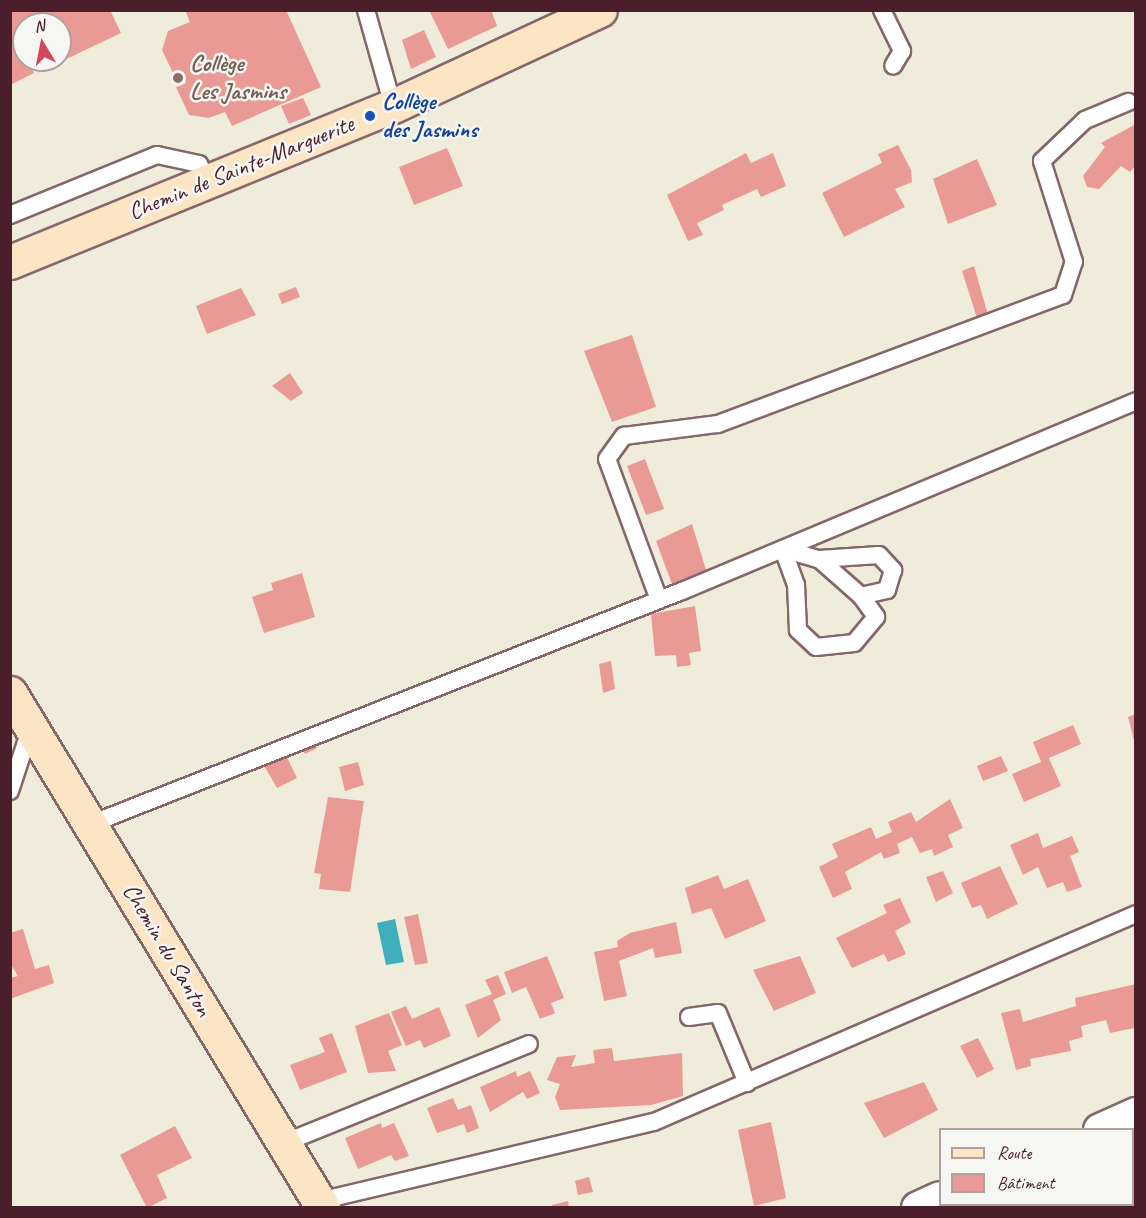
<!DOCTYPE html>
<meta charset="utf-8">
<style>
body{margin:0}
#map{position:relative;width:1146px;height:1218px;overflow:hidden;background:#f0ecdb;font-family:Caveat,sans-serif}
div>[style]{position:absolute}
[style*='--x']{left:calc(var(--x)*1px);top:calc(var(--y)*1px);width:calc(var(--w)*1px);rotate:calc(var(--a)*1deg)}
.water>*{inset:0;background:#40afbc}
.building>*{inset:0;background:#e99a94}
.roads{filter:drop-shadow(2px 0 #846769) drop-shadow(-2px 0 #846769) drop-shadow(0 2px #846769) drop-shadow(0 -2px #846769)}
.lane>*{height:16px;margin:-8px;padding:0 8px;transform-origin:8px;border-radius:8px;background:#fff}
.street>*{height:32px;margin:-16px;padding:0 16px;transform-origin:16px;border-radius:16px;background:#fff}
.secondary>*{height:33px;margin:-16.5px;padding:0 16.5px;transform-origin:16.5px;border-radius:16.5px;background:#fce5c4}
.dots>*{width:16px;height:16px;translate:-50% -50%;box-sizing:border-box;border:3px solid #f6f6f2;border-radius:50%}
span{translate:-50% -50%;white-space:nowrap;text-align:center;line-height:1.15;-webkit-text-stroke:5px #f6f6f2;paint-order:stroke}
.education-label{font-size:24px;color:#785e54;font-weight:700}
.left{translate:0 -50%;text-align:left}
.transit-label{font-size:24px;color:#164399;font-weight:700}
.street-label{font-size:24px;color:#4a1f2b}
.frame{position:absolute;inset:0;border:12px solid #4a1f2b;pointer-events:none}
.legend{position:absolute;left:939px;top:1128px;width:195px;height:78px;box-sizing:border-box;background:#f6f6f2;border:2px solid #b1a0a2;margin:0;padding:8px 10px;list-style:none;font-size:18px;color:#4a1f2b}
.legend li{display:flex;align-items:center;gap:12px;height:30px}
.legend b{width:30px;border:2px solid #b1a0a2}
.north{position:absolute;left:12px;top:12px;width:60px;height:60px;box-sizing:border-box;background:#f6f6f2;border:2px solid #b1a0a2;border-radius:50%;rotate:350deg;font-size:16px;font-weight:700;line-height:24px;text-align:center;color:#4a1f2b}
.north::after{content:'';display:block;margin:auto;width:21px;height:27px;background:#d1495b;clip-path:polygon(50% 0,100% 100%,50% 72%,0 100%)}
</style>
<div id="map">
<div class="water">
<div style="clip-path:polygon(395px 919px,404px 962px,386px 965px,377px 923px)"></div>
</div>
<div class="building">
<div style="clip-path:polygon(10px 10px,110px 10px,121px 33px,58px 63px,60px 24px,24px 24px,24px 60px,38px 60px,30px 64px,34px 73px,10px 85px)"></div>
<div style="clip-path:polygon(185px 10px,286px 10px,321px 87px,232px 126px,225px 112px,209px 118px,189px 115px,176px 87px,186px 83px,180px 70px,173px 73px,162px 50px,168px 31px,190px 22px)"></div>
<div style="clip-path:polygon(429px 10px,491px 10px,497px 26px,448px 49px)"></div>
<div style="clip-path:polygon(424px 30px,436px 57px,411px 69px,402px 40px)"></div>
<div style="clip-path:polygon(303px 98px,311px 115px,289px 124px,281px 106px)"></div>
<div style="clip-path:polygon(1136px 124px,1136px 165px,1130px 172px,1121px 166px,1099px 189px,1087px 187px,1083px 176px,1105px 147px,1101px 143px)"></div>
<div style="clip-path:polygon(898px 145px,911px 170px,912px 182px,895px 189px,905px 207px,844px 237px,822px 193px,882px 163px,878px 154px)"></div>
<div style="clip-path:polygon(447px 148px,463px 186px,414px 205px,399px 167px)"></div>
<div style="clip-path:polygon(746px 153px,751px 163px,773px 153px,786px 186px,761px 197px,757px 189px,722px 205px,724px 210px,697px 223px,703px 235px,688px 241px,667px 195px)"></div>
<div style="clip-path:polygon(977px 159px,997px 205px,948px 224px,933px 179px)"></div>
<div style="clip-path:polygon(974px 266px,988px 315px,977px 318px,962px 271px)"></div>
<div style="clip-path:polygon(296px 287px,300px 297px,282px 304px,278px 294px)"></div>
<div style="clip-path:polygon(241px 288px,256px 315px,207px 334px,196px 306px)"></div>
<div style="clip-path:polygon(632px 335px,656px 407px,612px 422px,584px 351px)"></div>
<div style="clip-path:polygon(290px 373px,303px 393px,291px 401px,272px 386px)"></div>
<div style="clip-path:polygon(645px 459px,664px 509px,646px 515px,627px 466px)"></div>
<div style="clip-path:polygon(692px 524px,706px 570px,672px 584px,656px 541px)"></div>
<div style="clip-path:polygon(302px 573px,315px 617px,264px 633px,252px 597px,273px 590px,271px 583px)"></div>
<div style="clip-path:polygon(695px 606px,701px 651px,689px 653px,691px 665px,677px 667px,676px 655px,655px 656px,651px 614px)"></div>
<div style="clip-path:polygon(611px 661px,615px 689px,603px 693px,599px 664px)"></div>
<div style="clip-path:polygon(1136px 714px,1136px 748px,1128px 717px)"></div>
<div style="clip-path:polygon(1073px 725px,1081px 744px,1049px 758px,1061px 786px,1024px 802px,1012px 774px,1041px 762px,1033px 742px)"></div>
<div style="clip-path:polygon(313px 738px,317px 748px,305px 754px,299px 745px)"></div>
<div style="clip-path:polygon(284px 751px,297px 778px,277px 788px,262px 762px)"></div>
<div style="clip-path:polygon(1001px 756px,1008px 771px,983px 781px,977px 766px)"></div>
<div style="clip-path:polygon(358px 762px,364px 785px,345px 791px,339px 767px)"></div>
<div style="clip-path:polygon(328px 797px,364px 801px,350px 892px,319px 889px,321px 874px,314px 873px)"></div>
<div style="clip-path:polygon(950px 799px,963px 828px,948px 835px,953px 847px,934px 856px,932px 849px,920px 853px,912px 837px,897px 844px,900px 853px,884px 859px,881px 852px,845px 872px,852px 889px,833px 898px,819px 867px,838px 857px,832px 844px,871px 827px,876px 839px,892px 832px,888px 822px,911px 812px,916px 822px)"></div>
<div style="clip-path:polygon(1038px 833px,1043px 848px,1072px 836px,1079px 852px,1070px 856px,1082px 887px,1067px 892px,1063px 882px,1047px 888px,1038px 867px,1023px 875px,1010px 845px)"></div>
<div style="clip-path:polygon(1000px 866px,1018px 904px,987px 919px,981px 905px,972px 908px,961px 883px)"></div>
<div style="clip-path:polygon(943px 871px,953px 893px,936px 902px,926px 877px)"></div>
<div style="clip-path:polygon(718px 875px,724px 889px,748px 879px,766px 921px,725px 939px,711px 908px,692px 914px,685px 888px)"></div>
<div style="clip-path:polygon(900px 898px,911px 922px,895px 931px,906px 954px,888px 962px,884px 954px,852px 968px,836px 938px,887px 913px,883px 905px)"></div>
<div style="clip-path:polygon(418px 914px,428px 963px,415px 965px,404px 917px)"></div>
<div style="clip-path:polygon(676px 922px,682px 953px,655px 958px,653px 948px,619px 961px,627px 996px,604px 1001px,594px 952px,618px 947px,617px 941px,630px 933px)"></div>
<div style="clip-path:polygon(23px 929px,35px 969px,49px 965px,54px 983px,10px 999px,10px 978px,18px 976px,10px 963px,10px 933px)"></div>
<div style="clip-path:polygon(547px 956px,564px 998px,551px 1003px,555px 1013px,540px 1019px,526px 987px,512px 993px,504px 972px)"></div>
<div style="clip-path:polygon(800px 956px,816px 993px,774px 1011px,753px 970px)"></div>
<div style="clip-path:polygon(498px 975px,506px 994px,493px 1000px,501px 1020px,478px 1038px,465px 1005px,492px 994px,485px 980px)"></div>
<div style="clip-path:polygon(1136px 984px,1134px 1028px,1110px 1033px,1106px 1020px,1081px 1026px,1083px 1037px,1069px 1041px,1071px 1051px,1030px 1059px,1031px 1066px,1016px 1070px,1001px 1013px,1020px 1009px,1023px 1022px,1076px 1006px,1075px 998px)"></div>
<div style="clip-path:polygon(406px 1006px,412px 1019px,439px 1007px,451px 1036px,424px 1048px,420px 1040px,406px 1046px,391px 1012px)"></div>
<div style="clip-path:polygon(389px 1013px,402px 1045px,388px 1051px,396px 1071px,368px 1073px,355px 1026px)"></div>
<div style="clip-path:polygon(332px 1033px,347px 1072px,300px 1090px,290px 1065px,325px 1052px,319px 1038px)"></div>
<div style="clip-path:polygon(978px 1038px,994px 1069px,977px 1078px,960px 1046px)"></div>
<div style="clip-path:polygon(612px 1048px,614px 1061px,682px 1053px,683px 1096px,651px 1105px,560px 1110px,555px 1097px,560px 1084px,547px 1080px,557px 1057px,576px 1055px,571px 1067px,595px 1063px,593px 1050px)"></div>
<div style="clip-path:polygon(516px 1071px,517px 1077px,530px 1071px,540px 1093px,527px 1099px,523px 1092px,490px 1112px,480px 1087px)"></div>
<div style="clip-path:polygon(924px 1082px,938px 1110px,884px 1138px,864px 1103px)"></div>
<div style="clip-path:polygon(453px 1098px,458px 1110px,471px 1105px,479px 1128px,467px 1133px,464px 1124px,437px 1133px,427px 1108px)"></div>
<div style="clip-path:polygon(771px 1122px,786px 1198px,754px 1206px,738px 1130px)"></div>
<div style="clip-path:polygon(381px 1123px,382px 1128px,394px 1123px,409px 1156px,395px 1161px,391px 1155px,358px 1169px,345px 1138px)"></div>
<div style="clip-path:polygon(175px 1126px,192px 1158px,157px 1175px,167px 1198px,147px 1208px,120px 1155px)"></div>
<div style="clip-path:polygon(589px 1177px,593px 1192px,578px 1195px,575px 1181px)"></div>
<div style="clip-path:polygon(568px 1201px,569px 1208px,552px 1208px,552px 1205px)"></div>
</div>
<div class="roads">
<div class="lane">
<div style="--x:366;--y:10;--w:100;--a:74.3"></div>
<div style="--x:882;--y:10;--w:46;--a:64"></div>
<div style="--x:902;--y:51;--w:17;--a:121"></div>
<div style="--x:10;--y:215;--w:159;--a:-22.2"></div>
<div style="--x:157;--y:155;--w:43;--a:12.1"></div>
<div style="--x:199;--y:164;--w:20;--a:63"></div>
<div style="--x:783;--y:549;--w:37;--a:16"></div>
<div style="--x:819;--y:559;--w:56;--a:41.4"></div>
<div style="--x:861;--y:596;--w:26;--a:54"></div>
<div style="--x:876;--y:617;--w:34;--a:130"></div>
<div style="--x:854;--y:643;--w:38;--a:174"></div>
<div style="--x:816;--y:647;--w:25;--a:-137"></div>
<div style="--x:798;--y:630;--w:45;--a:-92.5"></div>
<div style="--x:796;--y:585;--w:38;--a:-110"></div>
<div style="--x:819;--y:559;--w:60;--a:-3.8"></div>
<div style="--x:879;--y:555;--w:21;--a:47"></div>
<div style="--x:893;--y:570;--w:21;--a:107"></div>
<div style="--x:887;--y:590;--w:27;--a:167"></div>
<div style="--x:659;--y:600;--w:150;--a:-110.2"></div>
<div style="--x:607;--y:459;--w:29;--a:-54"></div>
<div style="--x:624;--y:436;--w:95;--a:-7.3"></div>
<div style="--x:718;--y:424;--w:368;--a:-20.5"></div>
<div style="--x:1063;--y:295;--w:35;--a:-72"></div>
<div style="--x:1074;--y:262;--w:106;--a:-107.6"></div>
<div style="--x:1042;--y:161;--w:59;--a:-43.6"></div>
<div style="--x:1085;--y:120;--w:47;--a:-22.7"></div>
<div style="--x:10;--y:791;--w:64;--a:-71.8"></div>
<div style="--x:91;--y:824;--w:635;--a:-21.52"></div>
<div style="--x:682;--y:591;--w:492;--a:-22.7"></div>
<div style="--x:689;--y:1017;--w:29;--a:-8"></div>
<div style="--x:718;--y:1013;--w:76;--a:67.5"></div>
<div style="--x:284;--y:1143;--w:264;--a:-22"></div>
<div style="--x:319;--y:1201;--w:344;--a:-13.3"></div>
<div style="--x:654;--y:1122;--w:525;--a:-23.34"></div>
</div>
<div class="street">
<div style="--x:1100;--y:1130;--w:39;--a:-24"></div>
<div style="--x:1066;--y:1204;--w:4;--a:76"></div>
<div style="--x:918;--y:1208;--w:24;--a:-24"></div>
</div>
<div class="secondary">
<div style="--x:10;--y:262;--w:414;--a:-22.2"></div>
<div style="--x:393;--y:106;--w:228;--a:-24.9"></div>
<div style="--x:10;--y:693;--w:603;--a:58.71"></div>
</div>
</div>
<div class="dots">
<div style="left:178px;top:78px;background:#8d6e63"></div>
<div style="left:370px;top:116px;background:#1a4fb4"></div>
</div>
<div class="education-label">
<span class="left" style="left:190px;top:78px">Collège<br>Les Jasmins</span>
</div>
<div class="transit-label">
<span class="left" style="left:382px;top:116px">Collège<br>des Jasmins</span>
</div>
<div class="street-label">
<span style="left:241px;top:168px;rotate:-22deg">Chemin de Sainte-Marguerite</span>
<span style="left:167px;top:950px;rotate:59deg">Chemin du Santon</span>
</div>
<div class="frame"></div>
<ul class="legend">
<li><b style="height:8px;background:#fce5c4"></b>Route</li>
<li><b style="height:16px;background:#e99a94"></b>Bâtiment</li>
</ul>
<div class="north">N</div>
</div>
